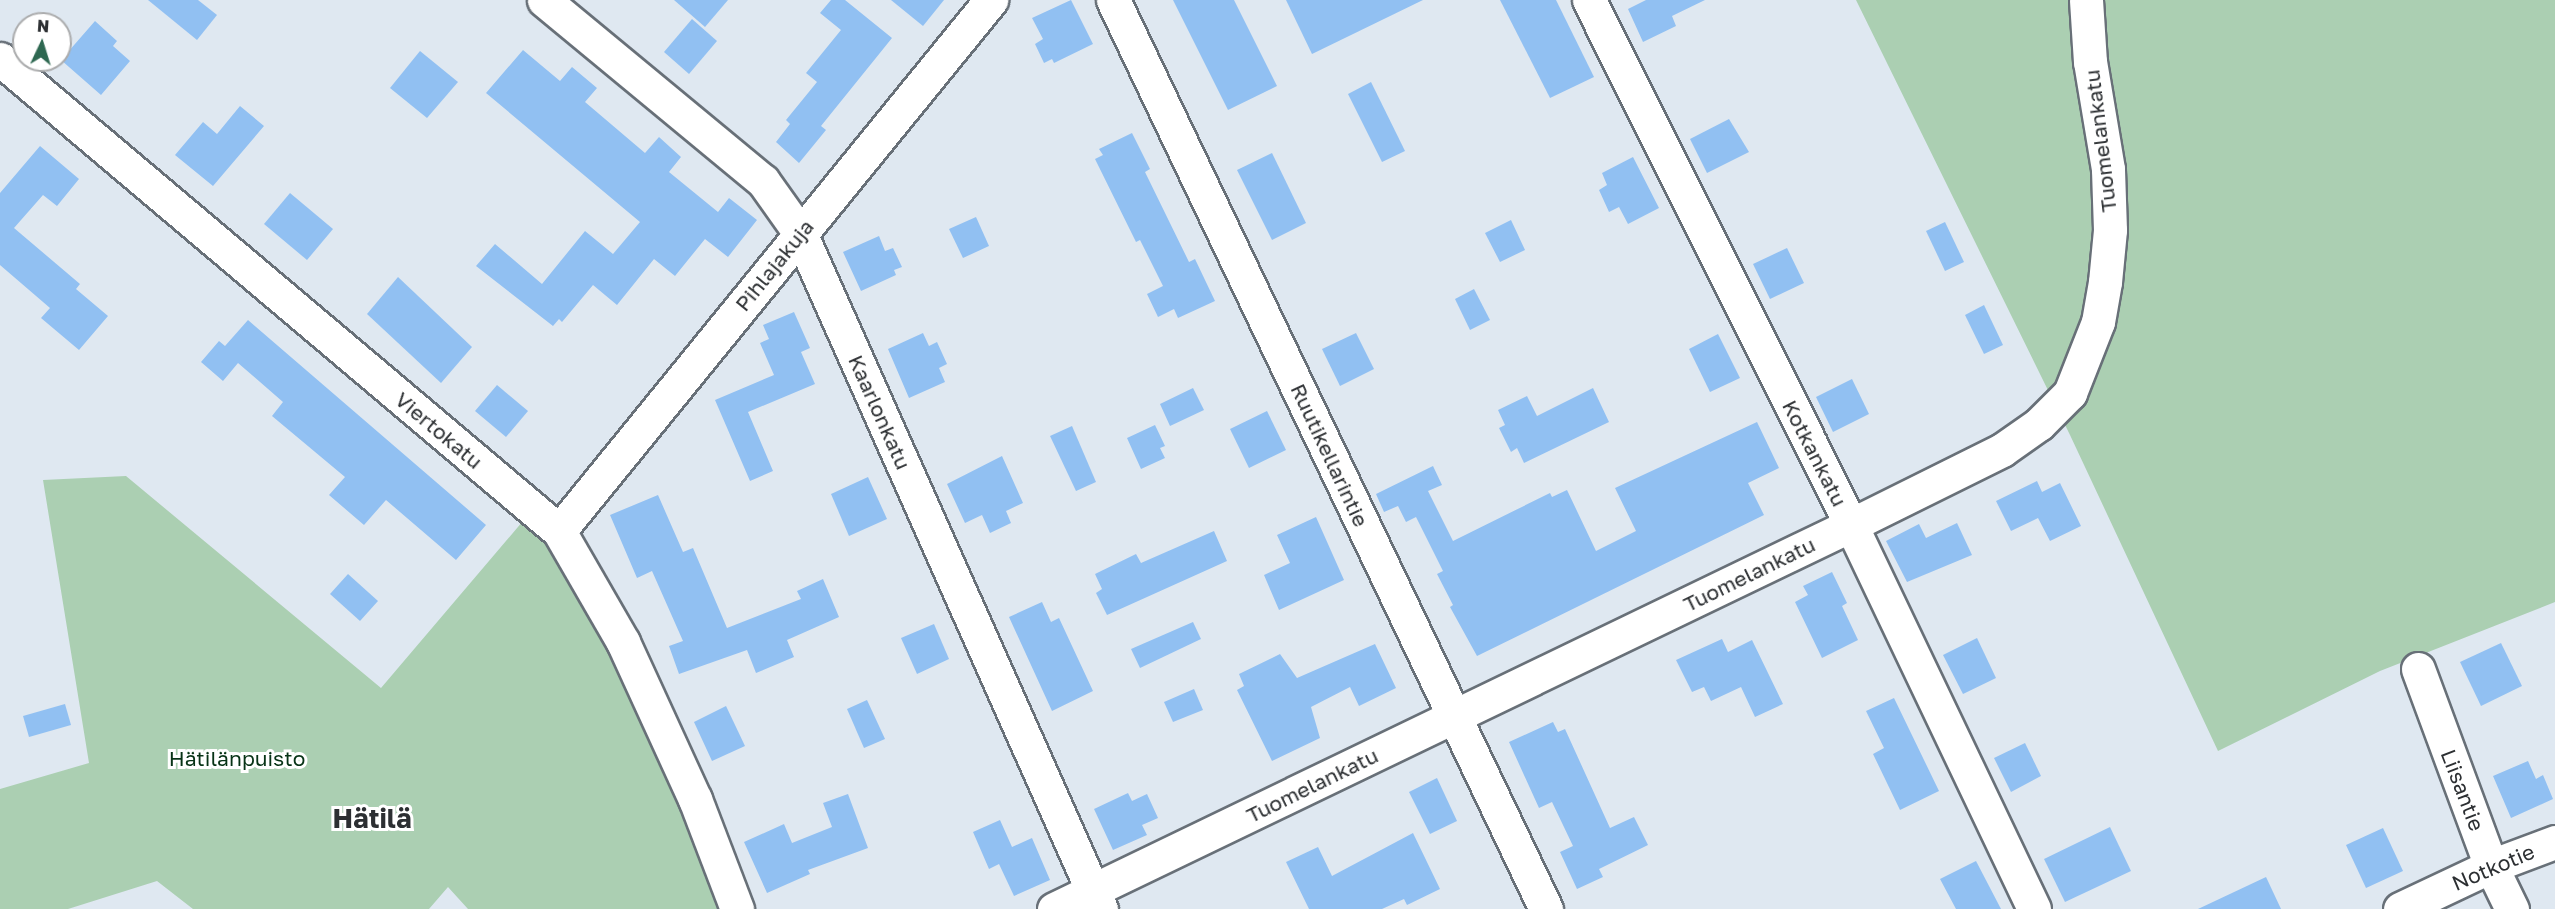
<!DOCTYPE html>
<meta charset="utf-8">
<style>
body{margin:0}
#map{position:relative;width:2555px;height:909px;overflow:hidden;background:#dfe8f1;font-family:"Golos Text",sans-serif}
div>[style]{position:absolute}
[style*='--x']{left:calc(var(--x)*1px);top:calc(var(--y)*1px);width:calc(var(--w)*1px);rotate:calc(var(--a)*1deg)}
.green>*{inset:0;background:#abcfb2}
.building>*{inset:0;background:#91c0f2}
.roads{filter:drop-shadow(2px 0 #687078) drop-shadow(-2px 0 #687078) drop-shadow(0 2px #687078) drop-shadow(0 -2px #687078)}
.minor>*{height:33px;margin:-16.5px;padding:0 16.5px;transform-origin:16.5px;border-radius:16.5px;background:#fff}
span{translate:-50% -50%;white-space:nowrap;text-align:center;line-height:1.15;-webkit-text-stroke:6px #fff;paint-order:stroke}
.street-label{font-size:21px;color:#2c2f32}
.park-label{font-size:21px;color:#073316}
.district-label{font-size:27px;color:#2c2f32;font-weight:700}
.north{position:absolute;left:12px;top:12px;width:60px;height:60px;box-sizing:border-box;background:#fff;border:2px solid #abacad;border-radius:50%;rotate:4deg;font-size:16px;font-weight:700;line-height:24px;text-align:center;color:#2c2f32}
.north::after{content:'';display:block;margin:auto;width:21px;height:27px;background:#2e6851;clip-path:polygon(50% 0,100% 100%,50% 72%,0 100%)}
</style>
<div id="map">
<div class="green">
<div style="clip-path:polygon(1856px 0,2555px 0,2555px 602px,2380px 671px,2218px 751px,2070px 435px)"></div>
<div style="clip-path:polygon(126px 476px,381px 688px,523px 521px,546px 544px,568px 578px,627px 688px,696px 844px,718px 909px,468px 909px,448px 887px,429px 909px,193px 909px,157px 881px,68px 909px,0 909px,0 789px,89px 763px,43px 480px)"></div>
</div>
<div class="building">
<div style="clip-path:polygon(148px 0,198px 0,217px 15px,197px 40px)"></div>
<div style="clip-path:polygon(674px 0,728px 0,705px 27px)"></div>
<div style="clip-path:polygon(831px 0,845px 0,892px 38px,821px 126px,826px 130px,799px 163px,776px 142px,790px 124px,786px 120px,817px 82px,806px 73px,841px 30px,820px 13px)"></div>
<div style="clip-path:polygon(891px 0,944px 0,923px 26px)"></div>
<div style="clip-path:polygon(1071px 0,1093px 44px,1054px 63px,1052px 59px,1044px 63px,1035px 44px,1043px 39px,1032px 18px)"></div>
<div style="clip-path:polygon(1173px 0,1234px 0,1277px 86px,1228px 110px)"></div>
<div style="clip-path:polygon(1286px 0,1423px 0,1312px 54px)"></div>
<div style="clip-path:polygon(1500px 0,1556px 0,1594px 77px,1550px 98px)"></div>
<div style="clip-path:polygon(1646px 0,1705px 0,1672px 16px,1676px 26px,1643px 42px,1628px 9px)"></div>
<div style="clip-path:polygon(692px 19px,717px 41px,689px 74px,664px 52px)"></div>
<div style="clip-path:polygon(95px 21px,117px 41px,113px 46px,130px 61px,101px 95px,61px 60px)"></div>
<div style="clip-path:polygon(523px 50px,560px 81px,572px 67px,597px 88px,585px 102px,645px 153px,659px 137px,681px 157px,669px 172px,718px 212px,729px 198px,757px 220px,728px 257px,705px 239px,675px 276px,654px 259px,617px 305px,593px 285px,562px 322px,559px 319px,553px 326px,476px 266px,495px 244px,542px 284px,585px 231px,613px 254px,640px 222px,486px 93px)"></div>
<div style="clip-path:polygon(420px 51px,458px 82px,427px 118px,390px 88px)"></div>
<div style="clip-path:polygon(1371px 82px,1405px 151px,1382px 162px,1348px 94px)"></div>
<div style="clip-path:polygon(240px 106px,264px 126px,213px 186px,175px 155px,203px 122px,217px 134px)"></div>
<div style="clip-path:polygon(1729px 119px,1749px 152px,1707px 173px,1690px 139px)"></div>
<div style="clip-path:polygon(1132px 133px,1150px 169px,1145px 172px,1189px 262px,1195px 259px,1215px 301px,1178px 318px,1174px 309px,1158px 317px,1147px 294px,1163px 286px,1140px 240px,1136px 242px,1095px 159px,1103px 155px,1099px 149px)"></div>
<div style="clip-path:polygon(40px 146px,79px 179px,57px 206px,43px 195px,14px 228px,80px 284px,76px 289px,108px 316px,79px 350px,41px 318px,50px 308px,0 265px,0 193px)"></div>
<div style="clip-path:polygon(1272px 153px,1306px 223px,1272px 240px,1237px 170px)"></div>
<div style="clip-path:polygon(1633px 157px,1659px 208px,1628px 224px,1619px 207px,1609px 212px,1599px 190px,1607px 185px,1602px 173px)"></div>
<div style="clip-path:polygon(290px 193px,333px 229px,307px 260px,264px 224px)"></div>
<div style="clip-path:polygon(976px 217px,989px 246px,963px 258px,949px 229px)"></div>
<div style="clip-path:polygon(1511px 220px,1525px 250px,1500px 262px,1485px 233px)"></div>
<div style="clip-path:polygon(1945px 222px,1964px 262px,1945px 271px,1926px 231px)"></div>
<div style="clip-path:polygon(879px 236px,885px 251px,893px 248px,902px 267px,894px 270px,896px 275px,861px 291px,843px 252px)"></div>
<div style="clip-path:polygon(1787px 248px,1804px 283px,1770px 299px,1753px 264px)"></div>
<div style="clip-path:polygon(398px 277px,472px 347px,441px 383px,367px 314px)"></div>
<div style="clip-path:polygon(1474px 289px,1490px 320px,1470px 330px,1455px 299px)"></div>
<div style="clip-path:polygon(1984px 305px,2003px 345px,1984px 354px,1965px 315px)"></div>
<div style="clip-path:polygon(794px 312px,810px 348px,801px 352px,815px 384px,748px 412px,773px 471px,750px 481px,715px 400px,774px 375px,760px 343px,769px 339px,763px 325px)"></div>
<div style="clip-path:polygon(248px 320px,486px 525px,456px 560px,386px 500px,364px 525px,329px 495px,345px 477px,272px 416px,283px 402px,238px 363px,223px 381px,201px 362px,219px 341px,225px 346px)"></div>
<div style="clip-path:polygon(923px 333px,929px 346px,937px 342px,947px 364px,939px 368px,945px 382px,909px 398px,888px 349px)"></div>
<div style="clip-path:polygon(1356px 333px,1374px 369px,1340px 386px,1322px 349px)"></div>
<div style="clip-path:polygon(1718px 334px,1740px 378px,1710px 392px,1689px 349px)"></div>
<div style="clip-path:polygon(1852px 379px,1869px 414px,1833px 432px,1816px 397px)"></div>
<div style="clip-path:polygon(497px 385px,528px 411px,506px 437px,475px 411px)"></div>
<div style="clip-path:polygon(1193px 388px,1204px 410px,1170px 426px,1160px 404px)"></div>
<div style="clip-path:polygon(1593px 388px,1609px 422px,1524px 463px,1517px 448px,1511px 452px,1499px 428px,1505px 425px,1498px 410px,1527px 396px,1537px 416px)"></div>
<div style="clip-path:polygon(1267px 411px,1286px 450px,1249px 468px,1230px 429px)"></div>
<div style="clip-path:polygon(1757px 422px,1779px 468px,1748px 483px,1764px 515px,1477px 656px,1450px 607px,1453px 605px,1437px 574px,1443px 571px,1416px 517px,1406px 522px,1398px 506px,1384px 512px,1376px 494px,1433px 466px,1442px 485px,1428px 491px,1453px 541px,1550px 493px,1552px 497px,1567px 490px,1596px 551px,1636px 531px,1615px 488px)"></div>
<div style="clip-path:polygon(1155px 425px,1165px 446px,1160px 448px,1165px 458px,1141px 469px,1127px 438px)"></div>
<div style="clip-path:polygon(1072px 426px,1096px 482px,1076px 491px,1050px 436px)"></div>
<div style="clip-path:polygon(1002px 456px,1023px 503px,1006px 511px,1011px 523px,990px 533px,982px 515px,965px 523px,947px 484px)"></div>
<div style="clip-path:polygon(868px 477px,887px 519px,849px 536px,831px 494px)"></div>
<div style="clip-path:polygon(2037px 481px,2042px 492px,2060px 483px,2081px 526px,2050px 541px,2038px 518px,2011px 531px,1996px 501px)"></div>
<div style="clip-path:polygon(658px 495px,683px 552px,693px 548px,727px 628px,801px 599px,797px 591px,823px 579px,839px 617px,787px 640px,794px 657px,756px 673px,747px 650px,679px 674px,669px 646px,683px 641px,652px 571px,637px 578px,610px 515px)"></div>
<div style="clip-path:polygon(1316px 517px,1344px 580px,1279px 610px,1264px 575px,1290px 563px,1277px 535px)"></div>
<div style="clip-path:polygon(1957px 523px,1972px 555px,1907px 582px,1886px 541px,1919px 524px,1926px 538px)"></div>
<div style="clip-path:polygon(1214px 531px,1227px 561px,1107px 615px,1096px 593px,1102px 589px,1095px 574px,1136px 554px,1141px 563px)"></div>
<div style="clip-path:polygon(1832px 572px,1847px 603px,1842px 606px,1858px 640px,1822px 658px,1795px 602px,1808px 595px,1803px 586px)"></div>
<div style="clip-path:polygon(348px 574px,378px 601px,360px 621px,330px 594px)"></div>
<div style="clip-path:polygon(1042px 602px,1051px 622px,1059px 618px,1093px 691px,1052px 711px,1009px 617px)"></div>
<div style="clip-path:polygon(1193px 622px,1201px 639px,1140px 668px,1131px 649px)"></div>
<div style="clip-path:polygon(934px 624px,949px 659px,917px 674px,901px 638px)"></div>
<div style="clip-path:polygon(1977px 638px,1996px 678px,1963px 694px,1943px 655px)"></div>
<div style="clip-path:polygon(1722px 639px,1728px 652px,1752px 640px,1783px 704px,1755px 717px,1741px 687px,1711px 701px,1704px 687px,1692px 692px,1676px 660px)"></div>
<div style="clip-path:polygon(2501px 643px,2522px 686px,2481px 706px,2460px 662px)"></div>
<div style="clip-path:polygon(1375px 644px,1396px 688px,1359px 706px,1350px 687px,1311px 707px,1320px 738px,1272px 761px,1237px 690px,1244px 686px,1239px 674px,1280px 654px,1297px 678px)"></div>
<div style="clip-path:polygon(1194px 689px,1203px 710px,1173px 722px,1164px 702px)"></div>
<div style="clip-path:polygon(1894px 698px,1939px 791px,1900px 810px,1873px 754px,1884px 748px,1866px 711px)"></div>
<div style="clip-path:polygon(867px 700px,885px 739px,864px 748px,847px 709px)"></div>
<div style="clip-path:polygon(65px 704px,71px 725px,29px 737px,23px 716px)"></div>
<div style="clip-path:polygon(726px 706px,745px 746px,712px 761px,694px 722px)"></div>
<div style="clip-path:polygon(1553px 722px,1558px 732px,1565px 729px,1610px 828px,1634px 817px,1648px 845px,1599px 869px,1603px 877px,1577px 889px,1560px 852px,1573px 846px,1552px 802px,1539px 808px,1509px 742px)"></div>
<div style="clip-path:polygon(2025px 743px,2041px 776px,2011px 792px,1994px 758px)"></div>
<div style="clip-path:polygon(2528px 761px,2536px 779px,2543px 775px,2553px 799px,2511px 818px,2493px 776px)"></div>
<div style="clip-path:polygon(1437px 778px,1457px 821px,1430px 834px,1409px 792px)"></div>
<div style="clip-path:polygon(1128px 793px,1132px 801px,1147px 794px,1158px 818px,1142px 825px,1147px 835px,1113px 850px,1094px 809px)"></div>
<div style="clip-path:polygon(848px 794px,868px 848px,808px 870px,810px 874px,767px 893px,744px 842px,784px 824px,792px 843px,832px 827px,823px 803px)"></div>
<div style="clip-path:polygon(1000px 820px,1012px 847px,1032px 838px,1050px 880px,1014px 896px,999px 864px,989px 869px,973px 832px)"></div>
<div style="clip-path:polygon(2110px 827px,2131px 871px,2065px 902px,2044px 859px)"></div>
<div style="clip-path:polygon(2383px 828px,2403px 871px,2366px 888px,2346px 845px)"></div>
<div style="clip-path:polygon(1413px 833px,1440px 889px,1407px 905px,1404px 899px,1382px 909px,1309px 909px,1286px 862px,1318px 847px,1332px 876px)"></div>
<div style="clip-path:polygon(1976px 861px,2001px 909px,1956px 909px,1940px 879px)"></div>
<div style="clip-path:polygon(2266px 877px,2281px 909px,2198px 909px)"></div>
</div>
<div class="roads">
<div class="minor">
<div style="--x:544;--y:0;--w:284;--a:39.6"></div>
<div style="--x:763;--y:181;--w:64;--a:54.6"></div>
<div style="--x:800;--y:233;--w:740;--a:66"></div>
<div style="--x:1113;--y:0;--w:1007;--a:64.53"></div>
<div style="--x:1589;--y:0;--w:587;--a:63.48"></div>
<div style="--x:1851;--y:525;--w:425;--a:64.5"></div>
<div style="--x:0;--y:59;--w:732;--a:40.18"></div>
<div style="--x:559;--y:531;--w:128;--a:60"></div>
<div style="--x:623;--y:642;--w:173;--a:65.4"></div>
<div style="--x:695;--y:799;--w:118;--a:69.1"></div>
<div style="--x:559;--y:531;--w:685;--a:-50.87"></div>
<div style="--x:2418;--y:669;--w:210;--a:69.7"></div>
<div style="--x:2491;--y:866;--w:48;--a:64"></div>
<div style="--x:1054;--y:909;--w:885;--a:-25.73"></div>
<div style="--x:1851;--y:525;--w:169;--a:-26.4"></div>
<div style="--x:2002;--y:450;--w:45;--a:-35.1"></div>
<div style="--x:2039;--y:424;--w:44;--a:-45"></div>
<div style="--x:2070;--y:393;--w:76;--a:-68.5"></div>
<div style="--x:2098;--y:322;--w:41;--a:-80.1"></div>
<div style="--x:2105;--y:282;--w:52;--a:-84.5"></div>
<div style="--x:2110;--y:230;--w:61;--a:-91.9"></div>
<div style="--x:2108;--y:169;--w:109;--a:-99.5"></div>
<div style="--x:2090;--y:62;--w:62;--a:-93.7"></div>
<div style="--x:2400;--y:909;--w:101;--a:-25.3"></div>
<div style="--x:2491;--y:866;--w:68;--a:-20.6"></div>
</div>
</div>
<div class="street-label">
<span style="left:2100px;top:141px;rotate:-97deg">Tuomelankatu</span>
<span style="left:774px;top:265px;rotate:-51deg">Pihlajakuja</span>
<span style="left:880px;top:412px;rotate:66deg">Kaarlonkatu</span>
<span style="left:439px;top:430px;rotate:40deg">Viertokatu</span>
<span style="left:1815px;top:453px;rotate:63deg">Kotkankatu</span>
<span style="left:1330px;top:455px;rotate:65deg">Ruutikellarintie</span>
<span style="left:1749px;top:574px;rotate:-26deg">Tuomelankatu</span>
<span style="left:1312px;top:785px;rotate:-26deg">Tuomelankatu</span>
<span style="left:2463px;top:790px;rotate:69deg">Liisantie</span>
<span style="left:2493px;top:867px;rotate:-23deg">Notkotie</span>
</div>
<div class="park-label">
<span style="left:237px;top:758px">Hätilänpuisto</span>
</div>
<div class="district-label">
<span style="left:372px;top:819px">Hätilä</span>
</div>
<div class="north">N</div>
</div>
